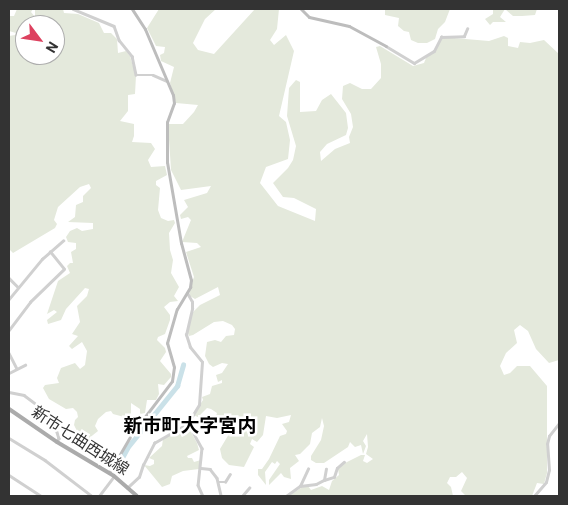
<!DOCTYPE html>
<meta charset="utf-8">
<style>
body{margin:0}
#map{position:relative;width:568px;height:505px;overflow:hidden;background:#fff;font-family:Roboto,"Noto Sans JP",sans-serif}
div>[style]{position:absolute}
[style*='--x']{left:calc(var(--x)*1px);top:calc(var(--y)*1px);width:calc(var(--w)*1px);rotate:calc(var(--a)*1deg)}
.green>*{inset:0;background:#e4e9dc}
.river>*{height:4.5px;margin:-2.25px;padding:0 2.25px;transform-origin:2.25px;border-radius:2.25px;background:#cae1e8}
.street>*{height:2.5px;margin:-1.25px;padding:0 1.25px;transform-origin:1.25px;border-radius:1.25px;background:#d0d0d0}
.secondary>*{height:3px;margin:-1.5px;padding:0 1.5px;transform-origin:1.5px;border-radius:1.5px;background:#bdbdbd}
.primary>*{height:4px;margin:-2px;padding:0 2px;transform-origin:2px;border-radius:2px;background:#ababab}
span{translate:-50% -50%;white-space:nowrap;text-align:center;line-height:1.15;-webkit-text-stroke:5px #fff;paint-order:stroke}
.street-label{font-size:16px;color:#333}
.quarter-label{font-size:19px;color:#000;font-weight:700}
.frame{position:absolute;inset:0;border:10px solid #333;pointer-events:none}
.north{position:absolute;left:15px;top:15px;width:50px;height:50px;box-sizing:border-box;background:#fff;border:1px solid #adadad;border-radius:50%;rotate:121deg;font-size:14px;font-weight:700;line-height:20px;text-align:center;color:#333}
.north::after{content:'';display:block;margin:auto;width:18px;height:22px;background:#dd415f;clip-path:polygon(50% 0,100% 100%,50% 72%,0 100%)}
</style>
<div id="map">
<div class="green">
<div style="clip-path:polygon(evenodd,17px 9px,33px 9px,31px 12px,35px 17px,35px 9px,63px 9px,64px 13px,78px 14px,99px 23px,104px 33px,111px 33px,117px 39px,118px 53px,126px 51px,130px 56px,136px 76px,135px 94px,128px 95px,128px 111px,120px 121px,134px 124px,134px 136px,132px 142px,151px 143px,155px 149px,148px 160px,151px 167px,165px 166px,167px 175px,156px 181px,156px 185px,160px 188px,158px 210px,161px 218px,168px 221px,174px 220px,175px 223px,169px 233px,170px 250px,173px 260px,171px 273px,179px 287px,174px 296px,178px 301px,170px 302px,164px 307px,170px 315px,170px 320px,165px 334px,158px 337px,157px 340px,165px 348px,166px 352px,160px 361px,171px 374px,171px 377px,164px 385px,158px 384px,159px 394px,156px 400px,147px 400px,145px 413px,140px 414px,140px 409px,131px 403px,131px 414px,128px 418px,113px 414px,111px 411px,106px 412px,98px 419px,95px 426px,98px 431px,88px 439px,80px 437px,74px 425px,75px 420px,78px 417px,77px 412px,73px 408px,66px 409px,49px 399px,43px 388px,45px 385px,59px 383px,57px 378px,61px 368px,75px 363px,80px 369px,85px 365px,87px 351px,82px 342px,72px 349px,69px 346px,78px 336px,72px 334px,80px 322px,77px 306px,87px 296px,89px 289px,85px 288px,66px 309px,61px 320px,48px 324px,47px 320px,57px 312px,54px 310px,47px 314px,58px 281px,70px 273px,67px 266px,70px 263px,73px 263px,71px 252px,76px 249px,76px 243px,68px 242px,66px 237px,70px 231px,77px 228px,82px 231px,93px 229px,93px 223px,68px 222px,75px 217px,76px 205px,83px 202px,83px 196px,91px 188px,89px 184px,80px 187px,58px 207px,54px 220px,57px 224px,55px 228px,13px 253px,9px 249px,9px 36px,15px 35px,16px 33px,9px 31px,9px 16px,14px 16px,17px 9px,25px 25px,55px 25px,55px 55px,25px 55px,25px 25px)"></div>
<div style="clip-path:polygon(159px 9px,216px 9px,205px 19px,193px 43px,198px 50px,214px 54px,255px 9px,279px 9px,277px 29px,270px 40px,274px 45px,286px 35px,294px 51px,279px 116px,286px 122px,290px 140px,288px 159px,266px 167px,260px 183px,278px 206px,315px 221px,316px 209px,294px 198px,283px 197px,273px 183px,288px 168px,293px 160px,296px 146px,287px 116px,289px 88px,296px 80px,300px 82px,300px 112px,316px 111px,322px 100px,331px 94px,346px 113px,348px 128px,346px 135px,327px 144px,320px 152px,321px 161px,335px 149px,350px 143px,349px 137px,353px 127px,351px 114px,342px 99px,343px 86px,350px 83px,362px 89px,371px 89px,381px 78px,381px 64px,376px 47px,380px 46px,413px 66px,424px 63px,426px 58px,435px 51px,442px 37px,489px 41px,504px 36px,508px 38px,508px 46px,518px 48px,520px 42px,530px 43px,544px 40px,559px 54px,559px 360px,549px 363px,536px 349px,528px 331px,520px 325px,514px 330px,517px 343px,506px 353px,500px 366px,504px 375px,510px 373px,517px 366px,530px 366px,547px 386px,547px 473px,544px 484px,537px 483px,532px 496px,466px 496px,461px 491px,467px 478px,462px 472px,456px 477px,450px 477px,447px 483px,451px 487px,453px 496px,289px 496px,304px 486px,308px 486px,311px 490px,322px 486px,329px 490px,332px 481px,339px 475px,338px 469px,341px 465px,361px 455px,365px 455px,363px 461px,367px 463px,373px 459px,366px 454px,368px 447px,367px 434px,363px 441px,366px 446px,363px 454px,361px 445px,355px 447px,350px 442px,348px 447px,324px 463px,316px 463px,311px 460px,311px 456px,321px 440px,324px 426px,322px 418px,320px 427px,312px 433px,310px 444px,300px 454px,295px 455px,299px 461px,290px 468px,291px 479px,284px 477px,281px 473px,269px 485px,269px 480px,280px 464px,277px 461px,275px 464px,272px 462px,265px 472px,266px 485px,258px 475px,258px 469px,262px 469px,269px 459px,280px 436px,286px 434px,287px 431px,282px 424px,289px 422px,291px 415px,277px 418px,266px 416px,263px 435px,257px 442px,252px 439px,250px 444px,254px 447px,244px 467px,229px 465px,222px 458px,220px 449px,232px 429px,212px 430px,217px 413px,211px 409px,207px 408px,198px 417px,193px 415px,203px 400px,202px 397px,210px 394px,212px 386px,222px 383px,222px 380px,218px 382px,216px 375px,222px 373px,228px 364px,222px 363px,213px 367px,209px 364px,205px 356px,207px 342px,215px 340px,221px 342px,226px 336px,234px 335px,235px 329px,232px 325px,223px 321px,214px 322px,193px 335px,189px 336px,187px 330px,192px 313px,200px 305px,220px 295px,218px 287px,195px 299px,190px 296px,189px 290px,194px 277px,186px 252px,201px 247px,197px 243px,182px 242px,191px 220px,188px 217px,181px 219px,180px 215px,188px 207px,184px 200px,207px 193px,211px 186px,181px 190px,171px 170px,168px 124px,183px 124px,194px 112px,198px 105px,176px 103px,170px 83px,174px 67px,161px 61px,160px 55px,164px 53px,165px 47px,156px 46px,147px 28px)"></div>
<div style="clip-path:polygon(385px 9px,450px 9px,445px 22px,438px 29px,435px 39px,427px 43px,418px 43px,411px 40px,409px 32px,404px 31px,398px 26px,399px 18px,385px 15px)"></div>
<div style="clip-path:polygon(493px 9px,537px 9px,535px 15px,522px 16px,513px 16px,505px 9px,500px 17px,506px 22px,493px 22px,490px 25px,485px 19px,493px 14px)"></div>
<div style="clip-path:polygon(187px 425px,197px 443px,199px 450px,187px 456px,188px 458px,192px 458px,194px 462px,201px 460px,199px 469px,183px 471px,172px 476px,170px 484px,162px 487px,144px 465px,150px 466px,154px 464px,154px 460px,149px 458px,162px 446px,163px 439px)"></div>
</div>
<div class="river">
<div style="--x:115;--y:471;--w:26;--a:-62"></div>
<div style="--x:127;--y:448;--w:80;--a:-51.1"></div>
<div style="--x:177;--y:386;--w:22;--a:-74"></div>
</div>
<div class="street">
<div style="--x:73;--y:9;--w:44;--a:22.5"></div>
<div style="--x:114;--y:26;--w:15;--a:70"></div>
<div style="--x:119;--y:40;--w:21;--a:51"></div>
<div style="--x:132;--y:56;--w:19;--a:78"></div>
<div style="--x:136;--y:75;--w:17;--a:0"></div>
<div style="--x:153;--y:75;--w:15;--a:23"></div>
<div style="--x:386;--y:46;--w:33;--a:31"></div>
<div style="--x:414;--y:63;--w:23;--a:-31"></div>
<div style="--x:434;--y:51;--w:16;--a:-63"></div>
<div style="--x:441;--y:37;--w:23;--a:-2"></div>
<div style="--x:464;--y:36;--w:8;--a:-67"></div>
<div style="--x:9;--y:278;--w:13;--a:45"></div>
<div style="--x:9;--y:299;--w:52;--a:-50.5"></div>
<div style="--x:42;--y:259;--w:28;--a:-41"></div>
<div style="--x:9;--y:330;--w:35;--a:-53"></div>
<div style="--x:30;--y:302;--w:47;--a:-44.1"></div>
<div style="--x:64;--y:269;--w:22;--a:-129"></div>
<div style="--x:9;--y:353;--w:16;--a:63"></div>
<div style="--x:9;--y:373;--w:18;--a:-27"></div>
<div style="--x:9;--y:392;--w:15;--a:11"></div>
<div style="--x:24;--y:395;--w:21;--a:37"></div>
<div style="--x:41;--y:408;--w:23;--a:52"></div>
<div style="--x:55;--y:426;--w:13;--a:72"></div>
<div style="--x:59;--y:438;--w:4;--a:117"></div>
<div style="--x:188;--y:423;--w:29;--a:61"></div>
<div style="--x:202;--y:448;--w:37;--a:96"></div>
<div style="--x:198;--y:485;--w:12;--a:66"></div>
<div style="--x:9;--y:438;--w:42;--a:31.4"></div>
<div style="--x:45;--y:460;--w:59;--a:37.5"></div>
<div style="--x:201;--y:468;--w:9;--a:6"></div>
<div style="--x:210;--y:469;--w:11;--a:52"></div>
<div style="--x:217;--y:478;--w:18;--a:77"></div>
<div style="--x:9;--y:475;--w:38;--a:33"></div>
<div style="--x:324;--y:480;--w:10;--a:-17"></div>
<div style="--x:334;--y:477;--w:9;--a:-72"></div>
<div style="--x:337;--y:468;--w:9;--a:-41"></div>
<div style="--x:218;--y:482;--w:7;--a:0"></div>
<div style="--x:225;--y:482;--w:9;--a:-58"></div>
<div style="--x:300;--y:486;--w:19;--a:-65"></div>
<div style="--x:127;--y:488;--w:16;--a:-43"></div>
<div style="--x:139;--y:477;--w:13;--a:-72"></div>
<div style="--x:143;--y:465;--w:25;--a:-63"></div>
<div style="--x:154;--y:443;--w:39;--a:-30"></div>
<div style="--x:188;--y:423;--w:21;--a:-59"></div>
<div style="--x:199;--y:405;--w:43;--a:-86"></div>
<div style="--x:202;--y:362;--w:19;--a:-129"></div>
<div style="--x:190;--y:347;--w:13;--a:-108"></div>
<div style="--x:186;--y:335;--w:27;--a:-77"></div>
<div style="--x:192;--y:309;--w:7;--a:-90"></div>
<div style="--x:192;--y:302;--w:10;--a:-119"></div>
<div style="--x:99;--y:496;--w:25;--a:-53"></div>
<div style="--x:242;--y:496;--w:11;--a:-49"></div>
<div style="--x:286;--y:496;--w:17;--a:-36"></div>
<div style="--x:300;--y:486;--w:16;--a:-7"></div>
<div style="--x:316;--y:484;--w:9;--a:-27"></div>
<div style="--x:324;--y:480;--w:11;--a:-80"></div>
<div style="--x:534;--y:496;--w:18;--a:-49"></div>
<div style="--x:546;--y:482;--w:12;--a:-76"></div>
<div style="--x:549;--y:470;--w:26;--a:-94"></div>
<div style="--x:547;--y:444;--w:8;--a:-76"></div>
<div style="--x:549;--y:436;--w:16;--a:-52"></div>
</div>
<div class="secondary">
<div style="--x:301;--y:9;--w:11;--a:45"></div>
<div style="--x:309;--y:17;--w:41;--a:12.7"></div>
<div style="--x:349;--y:26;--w:42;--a:28.4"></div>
<div style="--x:109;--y:473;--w:44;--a:-59.9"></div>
<div style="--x:131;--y:435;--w:68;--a:-52.8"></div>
<div style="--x:172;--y:381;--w:14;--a:-82"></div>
<div style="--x:174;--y:367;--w:25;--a:-106"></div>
<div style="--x:167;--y:343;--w:35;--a:-74"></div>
<div style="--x:177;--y:309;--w:26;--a:-59"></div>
<div style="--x:190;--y:287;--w:7;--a:-82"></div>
<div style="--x:191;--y:280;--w:38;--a:-105"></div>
<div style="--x:181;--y:243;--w:82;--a:-99.8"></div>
<div style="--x:167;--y:162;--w:40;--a:-90"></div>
<div style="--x:167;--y:122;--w:20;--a:-70"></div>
<div style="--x:174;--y:103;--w:8;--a:-97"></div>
<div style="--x:173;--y:95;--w:72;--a:-113"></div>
<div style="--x:145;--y:29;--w:24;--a:-123"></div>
</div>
<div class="primary">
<div style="--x:9;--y:409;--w:58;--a:34.5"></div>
<div style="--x:57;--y:442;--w:66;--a:30.8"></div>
<div style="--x:114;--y:476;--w:30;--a:41"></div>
</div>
<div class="street-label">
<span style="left:80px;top:441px;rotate:33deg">新市七曲西城線</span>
</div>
<div class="quarter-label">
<span style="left:190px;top:426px">新市町大字宮内</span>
</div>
<div class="frame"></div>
<div class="north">N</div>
</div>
